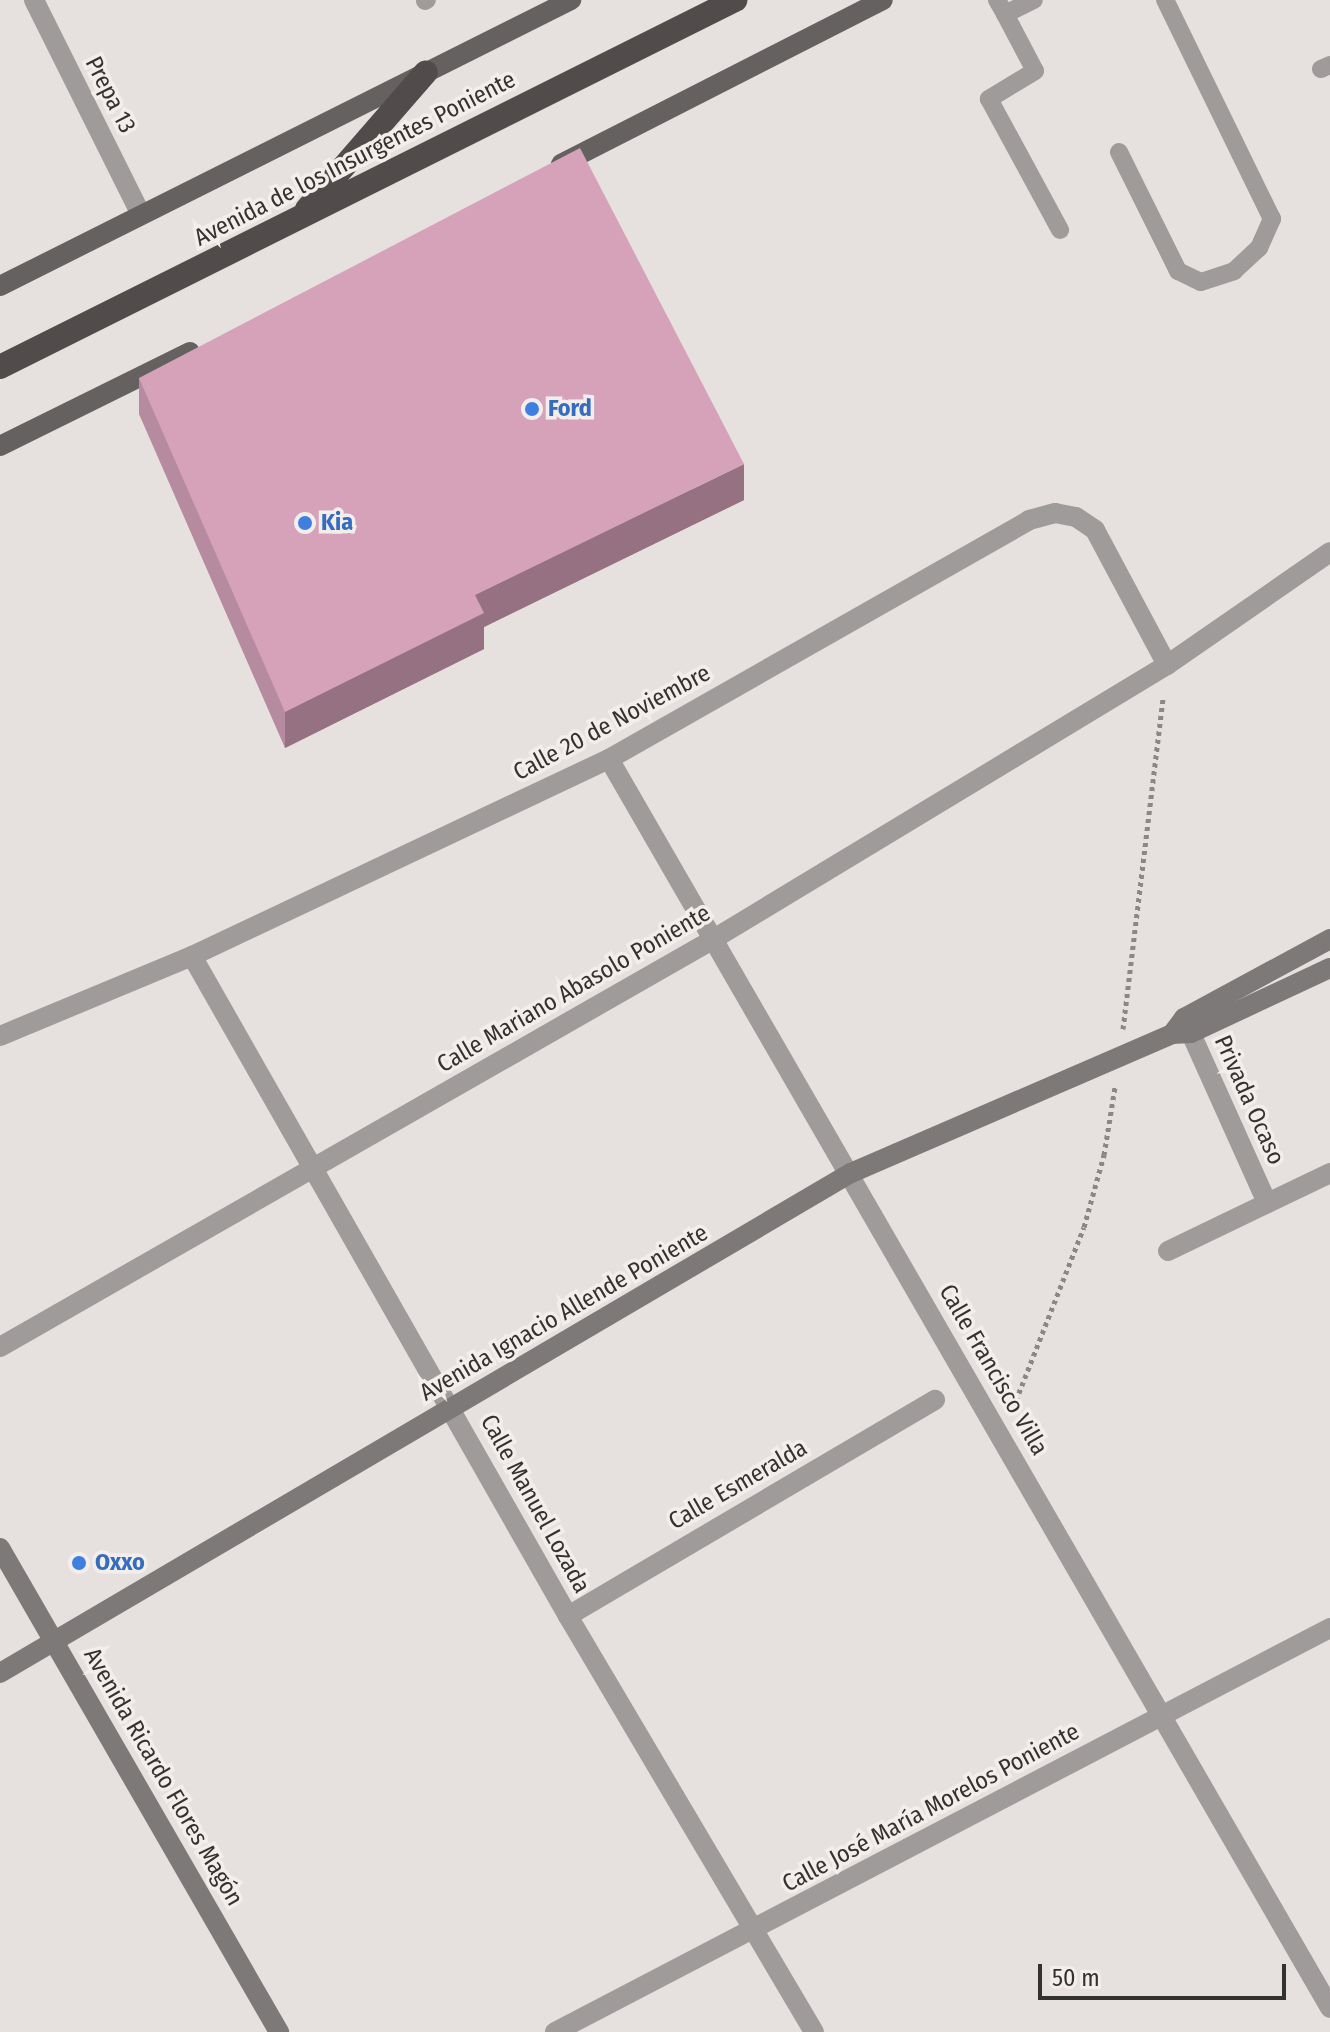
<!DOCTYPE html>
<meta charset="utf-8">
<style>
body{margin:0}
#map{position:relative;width:1330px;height:2032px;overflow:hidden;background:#e6e1de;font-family:"Fira Sans Condensed",sans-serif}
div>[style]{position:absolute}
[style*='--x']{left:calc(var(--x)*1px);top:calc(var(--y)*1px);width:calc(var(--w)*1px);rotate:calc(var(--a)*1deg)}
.path>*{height:5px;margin-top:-2.5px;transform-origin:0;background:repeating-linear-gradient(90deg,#8b8785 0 4px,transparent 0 8px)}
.lane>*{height:18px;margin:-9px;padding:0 9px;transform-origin:9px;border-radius:9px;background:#9e9b9a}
.street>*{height:20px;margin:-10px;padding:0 10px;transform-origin:10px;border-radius:10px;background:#9e9b9a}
.secondary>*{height:20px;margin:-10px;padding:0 10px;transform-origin:10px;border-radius:10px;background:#7d7978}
.primary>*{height:20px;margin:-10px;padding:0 10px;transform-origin:10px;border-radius:10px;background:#656160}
.highway>*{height:24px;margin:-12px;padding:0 12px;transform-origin:12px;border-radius:12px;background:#514c4b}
.wall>*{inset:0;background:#b78b9f}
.shaded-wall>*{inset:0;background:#957182}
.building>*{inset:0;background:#d5a2b9}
.dots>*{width:22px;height:22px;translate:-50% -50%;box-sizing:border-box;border:4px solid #f3eeeb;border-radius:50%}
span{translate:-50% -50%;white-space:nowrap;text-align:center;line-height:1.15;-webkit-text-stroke:7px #f3eeeb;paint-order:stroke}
.street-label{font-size:24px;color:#343231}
.shop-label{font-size:24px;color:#366cbe;font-weight:700}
.left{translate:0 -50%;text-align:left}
.scale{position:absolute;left:1038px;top:1964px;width:248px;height:36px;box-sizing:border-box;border:4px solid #343231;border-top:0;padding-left:10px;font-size:24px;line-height:28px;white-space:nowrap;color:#343231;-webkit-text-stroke:6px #f3eeeb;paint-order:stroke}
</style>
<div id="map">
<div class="path">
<div style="--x:1123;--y:1029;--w:333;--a:-83.1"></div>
<div style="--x:1013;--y:1408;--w:194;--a:-68.6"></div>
<div style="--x:1084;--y:1227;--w:75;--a:-74.5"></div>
<div style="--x:1104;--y:1155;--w:69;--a:-80.8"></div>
</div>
<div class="lane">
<div style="--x:997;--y:0;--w:16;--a:60"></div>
<div style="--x:1005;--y:14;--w:32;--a:-26"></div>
<div style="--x:425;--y:1;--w:2;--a:-27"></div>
<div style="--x:1005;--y:14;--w:64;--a:62.2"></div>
<div style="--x:1035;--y:71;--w:54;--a:148.7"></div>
<div style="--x:989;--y:99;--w:149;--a:61.5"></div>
<div style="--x:1321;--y:69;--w:10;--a:-24"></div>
<div style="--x:1119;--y:152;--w:133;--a:63.6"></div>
<div style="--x:1178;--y:271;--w:25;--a:26"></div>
<div style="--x:1201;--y:282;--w:35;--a:-18"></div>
<div style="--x:1234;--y:271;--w:34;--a:-43"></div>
<div style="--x:1259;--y:248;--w:32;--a:-66"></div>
<div style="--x:1272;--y:219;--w:244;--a:-116"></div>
</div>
<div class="street">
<div style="--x:34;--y:0;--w:238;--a:63.5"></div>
<div style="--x:609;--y:759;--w:1442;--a:60"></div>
<div style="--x:192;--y:956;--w:760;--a:60.33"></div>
<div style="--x:568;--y:1616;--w:483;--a:59.4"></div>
<div style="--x:1184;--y:1018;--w:203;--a:65.8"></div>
<div style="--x:0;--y:1036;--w:208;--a:-22.6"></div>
<div style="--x:192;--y:956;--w:461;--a:-25.3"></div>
<div style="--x:609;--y:759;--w:483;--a:-29.6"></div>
<div style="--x:1029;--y:520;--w:27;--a:-15"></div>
<div style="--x:1055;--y:513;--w:21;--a:11"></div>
<div style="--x:1076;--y:517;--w:23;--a:34"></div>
<div style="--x:1095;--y:530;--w:153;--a:61.9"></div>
<div style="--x:1168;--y:1251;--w:180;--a:-25.7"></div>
<div style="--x:0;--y:1347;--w:820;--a:-29.75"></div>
<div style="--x:712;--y:940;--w:532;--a:-31.15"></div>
<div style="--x:1167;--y:665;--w:198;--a:-34.7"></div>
<div style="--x:568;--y:1616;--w:426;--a:-30.5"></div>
<div style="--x:555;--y:2032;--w:874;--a:-27.53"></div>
</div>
<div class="secondary">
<div style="--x:1172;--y:1034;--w:20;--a:-53"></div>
<div style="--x:1184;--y:1018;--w:166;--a:-28.4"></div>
<div style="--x:0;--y:1548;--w:559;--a:60.04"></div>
<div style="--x:0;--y:1673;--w:987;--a:-30.44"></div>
<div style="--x:851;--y:1173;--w:350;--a:-23.4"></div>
<div style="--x:1172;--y:1034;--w:19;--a:-3"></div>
<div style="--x:1191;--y:1033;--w:153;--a:-25.1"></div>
</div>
<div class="primary">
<div style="--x:561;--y:164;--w:361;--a:-27"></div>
<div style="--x:0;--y:286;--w:639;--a:-26.61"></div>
<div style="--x:0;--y:446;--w:212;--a:-26.3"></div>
</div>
<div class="highway">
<div style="--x:307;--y:209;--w:181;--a:-49"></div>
<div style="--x:0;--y:367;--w:822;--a:-26.53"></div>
</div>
<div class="wall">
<div style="clip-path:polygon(139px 378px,744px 500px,484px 627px,484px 649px,285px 748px,139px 414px)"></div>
</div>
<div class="shaded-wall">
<div style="clip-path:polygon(744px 464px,744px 500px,484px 627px,484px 649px,285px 748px,285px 712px,475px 595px)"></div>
</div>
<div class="building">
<div style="clip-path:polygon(580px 148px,744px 464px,475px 595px,484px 613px,285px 712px,139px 378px)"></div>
</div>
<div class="dots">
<div style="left:532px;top:409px;background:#3f7fe0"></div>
<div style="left:305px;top:523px;background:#3f7fe0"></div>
<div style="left:79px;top:1563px;background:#3f7fe0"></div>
</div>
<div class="street-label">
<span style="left:110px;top:95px;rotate:63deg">Prepa 13</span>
<span style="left:355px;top:159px;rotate:-27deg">Avenida de los Insurgentes Poniente</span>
<span style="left:612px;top:723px;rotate:-28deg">Calle 20 de Noviembre</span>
<span style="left:574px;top:989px;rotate:-30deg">Calle Mariano Abasolo Poniente</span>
<span style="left:1249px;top:1100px;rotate:66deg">Privada Ocaso</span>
<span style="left:564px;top:1313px;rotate:-30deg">Avenida Ignacio Allende Poniente</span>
<span style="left:993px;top:1370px;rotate:60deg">Calle Francisco Villa</span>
<span style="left:738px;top:1485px;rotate:-30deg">Calle Esmeralda</span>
<span style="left:535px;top:1504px;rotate:61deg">Calle Manuel Lozada</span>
<span style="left:163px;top:1777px;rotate:60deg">Avenida Ricardo Flores Magón</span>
<span style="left:931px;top:1808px;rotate:-28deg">Calle José María Morelos Poniente</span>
</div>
<div class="shop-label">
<span class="left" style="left:548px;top:409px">Ford</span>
<span class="left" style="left:321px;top:523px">Kia</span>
<span class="left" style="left:95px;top:1563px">Oxxo</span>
</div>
<div class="scale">50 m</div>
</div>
